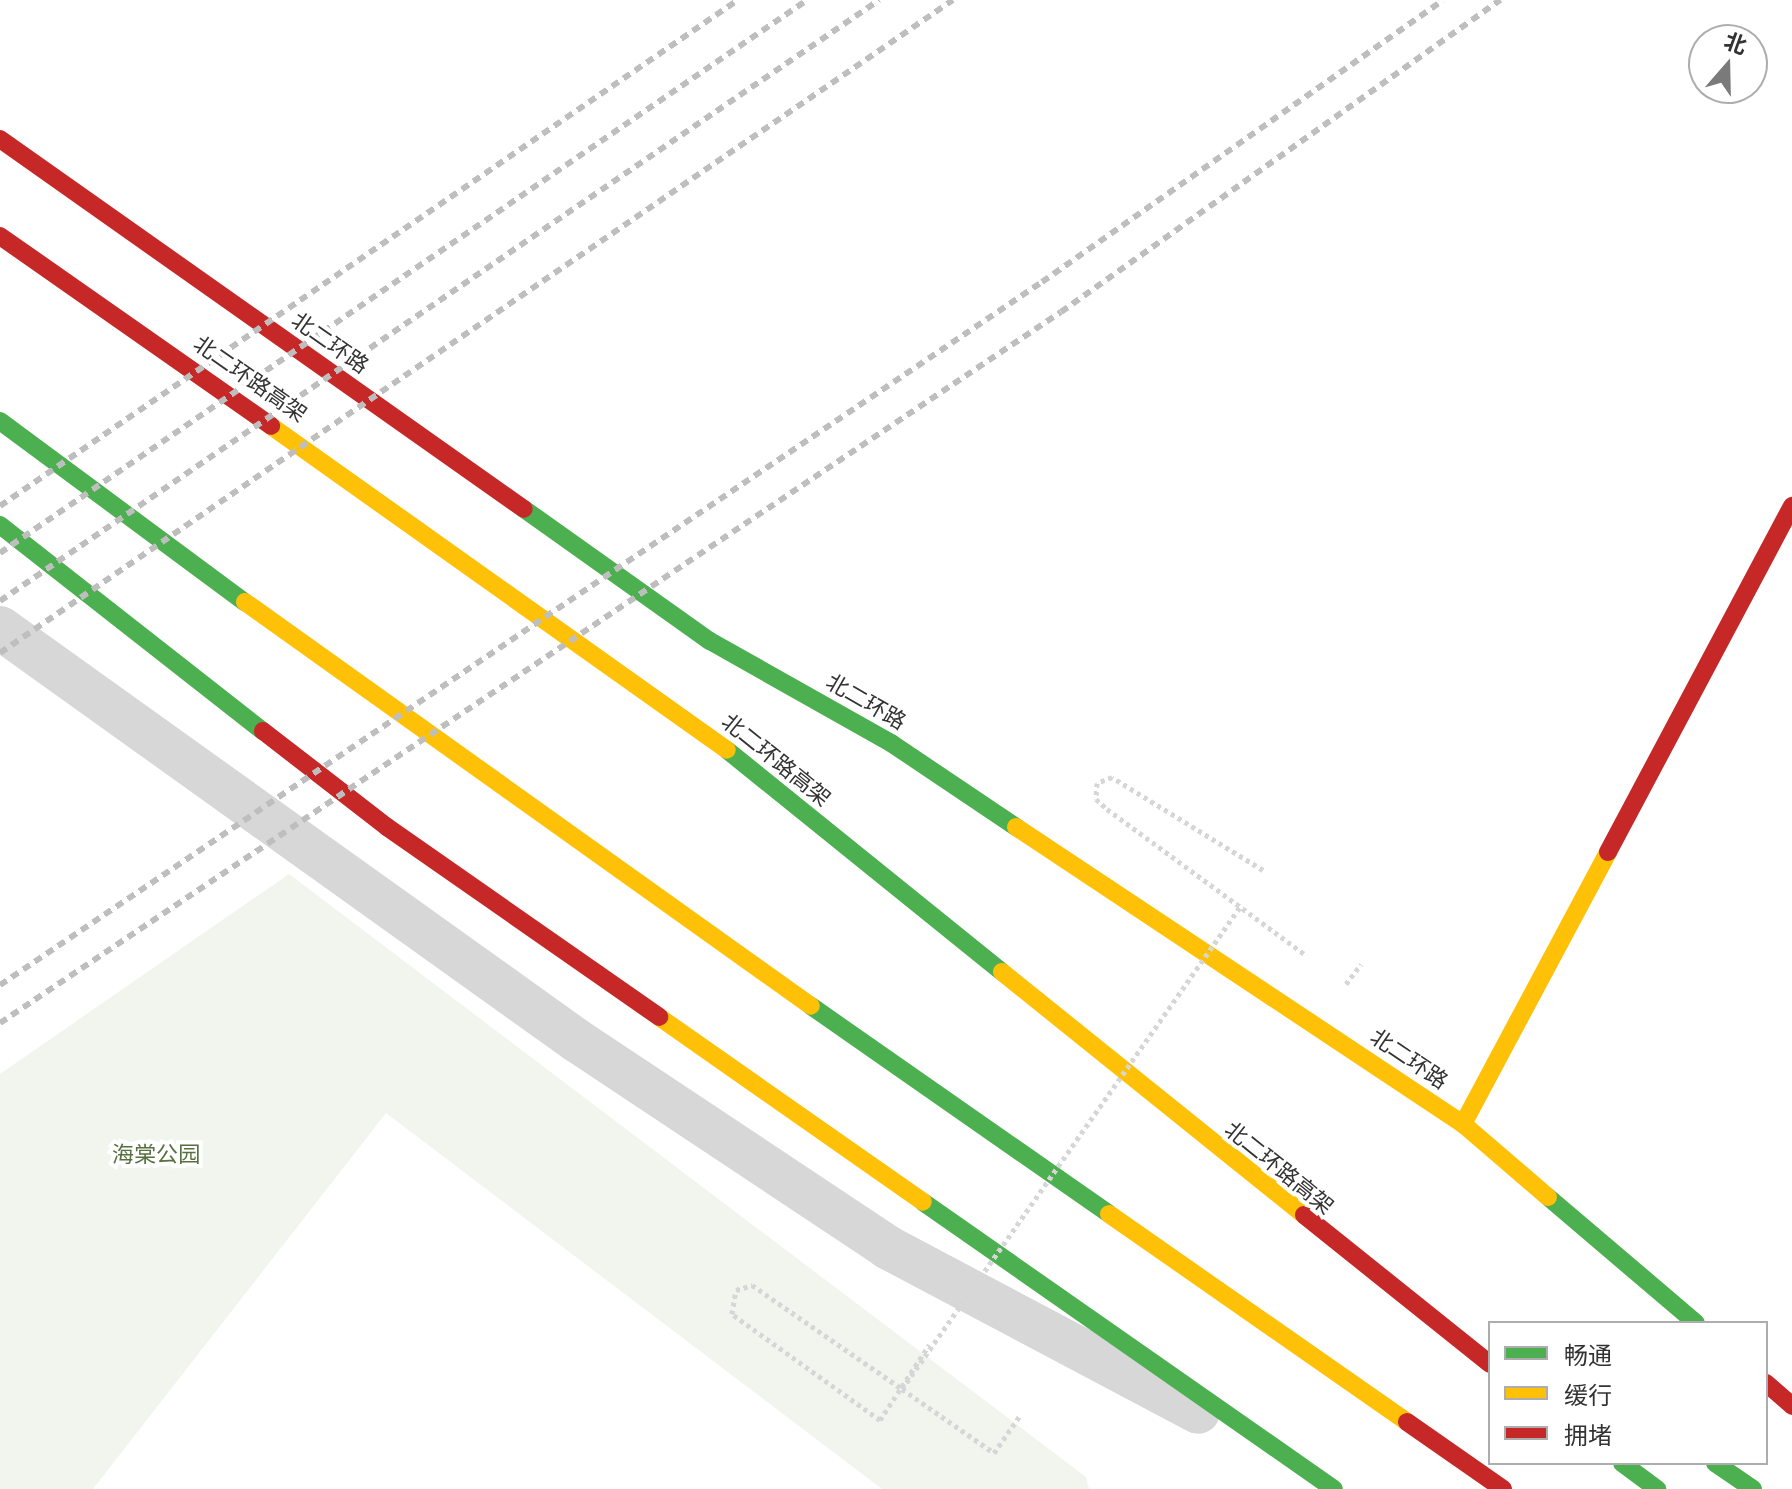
<!DOCTYPE html>
<meta charset="utf-8">
<style>
body{margin:0}
#map{position:relative;width:1792px;height:1489px;overflow:hidden;background:#fff;font-family:"Asap Condensed","Noto Sans SC",sans-serif}
div>[style]{position:absolute}
[style*='--x']{left:calc(var(--x)*1px);top:calc(var(--y)*1px);width:calc(var(--w)*1px);rotate:calc(var(--a)*1deg)}
.green>*{inset:0;background:#f1f5ed}
.path>*{height:5px;margin-top:-2.5px;transform-origin:0;background:repeating-linear-gradient(90deg,#d6d6d6 0 4px,transparent 0 8px)}
.street>*{height:44px;margin:-22px;padding:0 22px;transform-origin:22px;border-radius:22px;background:#d7d7d7}
.fast>*{height:18px;margin:-9px;padding:0 9px;transform-origin:9px;border-radius:9px;background:#4caf50}
.slow>*{height:18px;margin:-9px;padding:0 9px;transform-origin:9px;border-radius:9px;background:#ffc107}
.jam>*{height:18px;margin:-9px;padding:0 9px;transform-origin:9px;border-radius:9px;background:#c62828}
.rail>*{height:6px;margin-top:-3px;transform-origin:0;background:repeating-linear-gradient(90deg,#bebebe 0 8px,transparent 0 14px)}
.path-bridge>*{height:5px;margin-top:-2.5px;transform-origin:0;background:repeating-linear-gradient(90deg,#d6d6d6 0 4px,transparent 0 8px)}
span{translate:-50% -50%;white-space:nowrap;text-align:center;line-height:1.15;-webkit-text-stroke:8px #fff;paint-order:stroke}
.street-label{font-size:22px;color:#333}
.park-label{font-size:22px;color:#56703f}
.legend{position:absolute;left:1488px;top:1321px;width:280px;height:144px;box-sizing:border-box;background:#fff;border:2px solid #adadad;margin:0;padding:10px 14px;list-style:none;font-size:24px;color:#333}
.legend li{display:flex;align-items:center;gap:16px;height:40px}
.legend b{width:40px;border:2px solid #adadad}
.north{position:absolute;left:1688px;top:24px;width:80px;height:80px;box-sizing:border-box;background:#fff;border:2px solid #adadad;border-radius:50%;rotate:20deg;font-size:22px;font-weight:700;line-height:32px;text-align:center;color:#333}
.north::after{content:'';display:block;margin:auto;width:28px;height:36px;background:#7a7a7a;clip-path:polygon(50% 0,100% 100%,50% 72%,0 100%)}
</style>
<div id="map">
<div class="green">
<div style="clip-path:polygon(289px 874px,1086px 1477px,1089px 1489px,882px 1489px,386px 1113px,93px 1489px,0 1489px,0 1074px)"></div>
</div>
<div class="path">
<div style="--x:1263;--y:870;--w:177;--a:-148.4"></div>
<div style="--x:1112;--y:777;--w:16;--a:158"></div>
<div style="--x:1097;--y:783;--w:16;--a:94"></div>
<div style="--x:1096;--y:799;--w:15;--a:42"></div>
<div style="--x:1107;--y:809;--w:247;--a:36.3"></div>
<div style="--x:1346;--y:984;--w:25;--a:-53"></div>
<div style="--x:902;--y:1389;--w:112;--a:34.8"></div>
<div style="--x:994;--y:1453;--w:47;--a:-55.3"></div>
<div style="--x:880;--y:1420;--w:90;--a:-56.8"></div>
</div>
<div class="street">
<div style="--x:0;--y:628;--w:708;--a:35.58"></div>
<div style="--x:576;--y:1040;--w:374;--a:33.6"></div>
<div style="--x:887;--y:1247;--w:352;--a:27.9"></div>
</div>
<div class="fast">
<div style="--x:0;--y:421;--w:305;--a:36.5"></div>
<div style="--x:524;--y:509;--w:228;--a:35.4"></div>
<div style="--x:710;--y:641;--w:208;--a:29.4"></div>
<div style="--x:891;--y:743;--w:151;--a:33.9"></div>
<div style="--x:0;--y:525;--w:334;--a:38.1"></div>
<div style="--x:727;--y:750;--w:353;--a:38.9"></div>
<div style="--x:811;--y:1006;--w:363;--a:34.9"></div>
<div style="--x:1548;--y:1197;--w:194;--a:40.4"></div>
<div style="--x:923;--y:1202;--w:501;--a:34.93"></div>
<div style="--x:1622;--y:1463;--w:44;--a:36.6"></div>
<div style="--x:1715;--y:1463;--w:46;--a:34.4"></div>
</div>
<div class="slow">
<div style="--x:271;--y:426;--w:559;--a:35.39"></div>
<div style="--x:245;--y:602;--w:695;--a:35.52"></div>
<div style="--x:1016;--y:827;--w:537;--a:33.6"></div>
<div style="--x:1463;--y:1124;--w:112;--a:40.7"></div>
<div style="--x:1002;--y:972;--w:388;--a:38.8"></div>
<div style="--x:659;--y:1017;--w:322;--a:35"></div>
<div style="--x:1463;--y:1124;--w:308;--a:-61.9"></div>
<div style="--x:1109;--y:1214;--w:363;--a:34.9"></div>
</div>
<div class="jam">
<div style="--x:0;--y:139;--w:641;--a:35.23"></div>
<div style="--x:0;--y:236;--w:331;--a:35"></div>
<div style="--x:263;--y:731;--w:157;--a:37.7"></div>
<div style="--x:387;--y:827;--w:332;--a:34.9"></div>
<div style="--x:1608;--y:852;--w:392;--a:-62"></div>
<div style="--x:1304;--y:1215;--w:238;--a:38.7"></div>
<div style="--x:1766;--y:1383;--w:35;--a:41"></div>
<div style="--x:1407;--y:1422;--w:117;--a:34.9"></div>
</div>
<div class="rail">
<div style="--x:0;--y:506;--w:895;--a:-34.44"></div>
<div style="--x:0;--y:553;--w:978;--a:-34.42"></div>
<div style="--x:0;--y:601;--w:1065;--a:-34.36"></div>
<div style="--x:0;--y:653;--w:1155;--a:-34.42"></div>
<div style="--x:0;--y:985;--w:1257;--a:-34.01"></div>
<div style="--x:1042;--y:282;--w:490;--a:-35.1"></div>
<div style="--x:0;--y:1023;--w:1277;--a:-33.83"></div>
<div style="--x:1061;--y:312;--w:539;--a:-35.4"></div>
</div>
<div class="path-bridge">
<div style="--x:880;--y:1420;--w:182;--a:-144.4"></div>
<div style="--x:732;--y:1314;--w:24;--a:-81"></div>
<div style="--x:736;--y:1290;--w:17;--a:-17"></div>
<div style="--x:752;--y:1285;--w:183;--a:34.7"></div>
<div style="--x:902;--y:1389;--w:589;--a:-54.96"></div>
</div>
<div class="street-label">
<span style="left:330px;top:343px;rotate:35deg">北二环路</span>
<span style="left:250px;top:379px;rotate:35deg">北二环路高架</span>
<span style="left:866px;top:702px;rotate:30deg">北二环路</span>
<span style="left:776px;top:760px;rotate:39deg">北二环路高架</span>
<span style="left:1409px;top:1059px;rotate:34deg">北二环路</span>
<span style="left:1279px;top:1168px;rotate:39deg">北二环路高架</span>
</div>
<div class="park-label">
<span style="left:156px;top:1155px">海棠公园</span>
</div>
<ul class="legend">
<li><b style="height:10px;background:#4caf50"></b>畅通</li>
<li><b style="height:10px;background:#ffc107"></b>缓行</li>
<li><b style="height:10px;background:#c62828"></b>拥堵</li>
</ul>
<div class="north">北</div>
</div>
